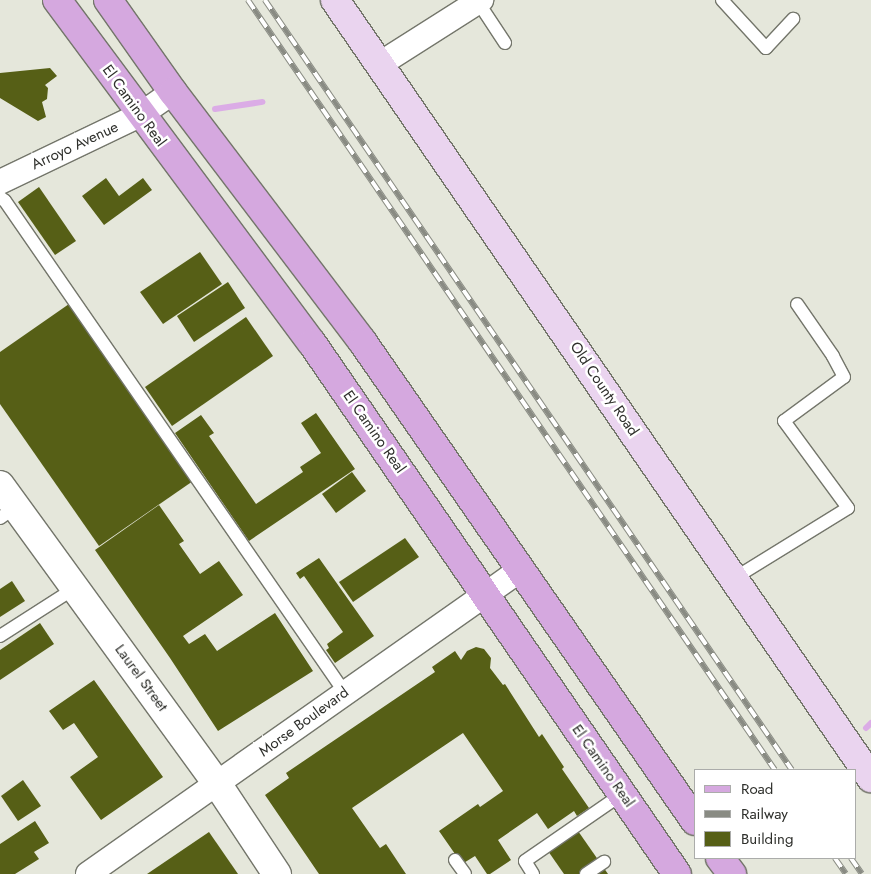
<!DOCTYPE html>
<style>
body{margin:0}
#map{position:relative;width:871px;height:874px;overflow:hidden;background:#e5e7db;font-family:Jost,sans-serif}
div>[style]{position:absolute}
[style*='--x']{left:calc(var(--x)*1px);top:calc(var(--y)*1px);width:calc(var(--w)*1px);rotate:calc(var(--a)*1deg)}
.stream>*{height:6px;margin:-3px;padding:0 3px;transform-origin:3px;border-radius:3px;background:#dbace6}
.building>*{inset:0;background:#565f16}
.roads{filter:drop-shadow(1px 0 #74766b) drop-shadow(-1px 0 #74766b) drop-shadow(0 1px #74766b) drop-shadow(0 -1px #74766b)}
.service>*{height:12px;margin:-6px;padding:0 6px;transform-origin:6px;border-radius:6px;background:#fff}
.minor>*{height:24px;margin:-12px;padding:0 12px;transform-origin:12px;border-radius:12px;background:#fff}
.tertiary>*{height:28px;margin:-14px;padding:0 14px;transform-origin:14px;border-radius:14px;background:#fff}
.secondary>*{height:28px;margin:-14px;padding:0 14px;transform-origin:14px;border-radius:14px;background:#ead4ef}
.primary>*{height:28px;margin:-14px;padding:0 14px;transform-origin:14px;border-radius:14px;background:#d5a8df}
.rail>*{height:5.5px;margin-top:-2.75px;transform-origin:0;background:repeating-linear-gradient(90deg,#fff 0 11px,#898b83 0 22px);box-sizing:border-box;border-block:1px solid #898b83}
span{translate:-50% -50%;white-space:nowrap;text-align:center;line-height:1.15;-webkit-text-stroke:5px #fff;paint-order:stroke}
.street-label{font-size:15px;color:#2e2f2b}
.legend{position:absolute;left:694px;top:769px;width:162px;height:90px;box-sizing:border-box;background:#fff;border:1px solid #abacaa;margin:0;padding:6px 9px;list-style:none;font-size:15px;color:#2e2f2b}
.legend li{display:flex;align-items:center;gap:10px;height:25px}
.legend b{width:25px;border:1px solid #abacaa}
</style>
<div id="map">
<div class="stream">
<div style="--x:215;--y:109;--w:48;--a:-8.5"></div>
<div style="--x:866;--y:728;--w:7;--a:-45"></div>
</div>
<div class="building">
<div style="clip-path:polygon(50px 68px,57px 76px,45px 85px,48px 88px,47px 99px,42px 102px,46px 117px,38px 121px,0 98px,0 73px)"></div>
<div style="clip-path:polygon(106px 178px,119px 196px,143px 178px,152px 190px,104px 225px,82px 196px)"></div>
<div style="clip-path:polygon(39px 187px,76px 241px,55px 255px,18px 202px)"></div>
<div style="clip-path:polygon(200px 252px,222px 284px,163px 324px,140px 292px)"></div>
<div style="clip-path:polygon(228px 282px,245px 308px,194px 342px,177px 316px)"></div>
<div style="clip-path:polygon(69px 304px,193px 481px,99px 546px,0 404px,0 352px)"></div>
<div style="clip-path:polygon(246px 317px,273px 356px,172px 426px,145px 387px)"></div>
<div style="clip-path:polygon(316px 413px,355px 469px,249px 541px,175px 433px,201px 415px,214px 433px,209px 436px,256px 504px,303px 472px,300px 467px,321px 453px,301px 423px)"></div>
<div style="clip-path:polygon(352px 472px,366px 491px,336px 513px,322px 494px)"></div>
<div style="clip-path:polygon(159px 505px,184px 541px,179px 544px,200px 574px,219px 561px,243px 595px,183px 636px,189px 644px,205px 634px,217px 651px,275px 613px,313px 671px,218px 731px,170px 658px,95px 550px)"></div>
<div style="clip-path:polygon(405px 538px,419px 557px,353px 602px,339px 582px)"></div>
<div style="clip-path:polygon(319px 558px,374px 636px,335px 663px,326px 650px,329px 648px,327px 644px,343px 632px,304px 576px,300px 579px,296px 573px)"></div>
<div style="clip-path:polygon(12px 581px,25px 601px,0 617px,0 589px)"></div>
<div style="clip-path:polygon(40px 623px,54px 644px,0 680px,0 650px)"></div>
<div style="clip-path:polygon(476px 647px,484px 649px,491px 658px,490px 668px,503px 685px,505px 684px,539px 737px,542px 734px,564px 767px,562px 769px,589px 808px,577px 816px,574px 811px,548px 829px,537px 813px,498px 840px,511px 860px,490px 874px,487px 874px,475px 856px,462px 864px,439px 831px,478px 804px,480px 807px,503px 791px,463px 733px,352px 808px,380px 848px,386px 844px,406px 874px,319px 874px,265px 795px,289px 778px,286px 773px,435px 672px,432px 667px,455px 651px,461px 660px,467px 651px)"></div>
<div style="clip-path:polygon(94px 680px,163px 777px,101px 820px,70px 777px,98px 757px,74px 723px,63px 730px,49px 711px)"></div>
<div style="clip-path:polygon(23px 780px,41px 806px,18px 821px,1px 796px)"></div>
<div style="clip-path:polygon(35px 821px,49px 843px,34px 852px,39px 859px,15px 874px,0 874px,0 844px)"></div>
<div style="clip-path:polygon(578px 831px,608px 874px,564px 874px,548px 851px)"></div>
<div style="clip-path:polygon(209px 832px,238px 874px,147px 874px)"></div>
</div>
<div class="roads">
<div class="service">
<div style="--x:722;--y:0;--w:65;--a:47.5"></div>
<div style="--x:766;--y:48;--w:40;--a:-47"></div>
<div style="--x:478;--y:2;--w:49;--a:56.6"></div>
<div style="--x:0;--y:197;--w:6;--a:39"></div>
<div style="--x:5;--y:201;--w:598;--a:55.35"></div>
<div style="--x:0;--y:518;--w:19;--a:-35"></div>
<div style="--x:733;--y:579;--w:135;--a:-31.7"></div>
<div style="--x:848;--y:508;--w:108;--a:-126.3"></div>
<div style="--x:784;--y:421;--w:74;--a:-36.3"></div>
<div style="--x:844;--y:377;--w:24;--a:-118"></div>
<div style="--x:833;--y:356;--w:63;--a:-124.7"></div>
<div style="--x:0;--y:636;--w:89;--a:-32.6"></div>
<div style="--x:455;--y:860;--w:17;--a:54"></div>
<div style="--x:533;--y:874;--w:15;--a:-122"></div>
<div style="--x:525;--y:861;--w:118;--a:-34.6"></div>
<div style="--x:586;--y:874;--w:22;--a:-34"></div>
</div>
<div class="minor">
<div style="--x:380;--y:64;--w:120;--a:-32.4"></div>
<div style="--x:0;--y:182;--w:155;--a:-25.6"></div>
<div style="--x:140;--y:115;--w:40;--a:-34.9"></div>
<div style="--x:88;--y:874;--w:528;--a:-35.13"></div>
</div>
<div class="tertiary">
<div style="--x:0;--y:485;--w:371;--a:54"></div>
<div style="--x:218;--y:785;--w:107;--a:56.5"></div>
</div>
<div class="secondary">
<div style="--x:335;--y:0;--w:945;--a:55.44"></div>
</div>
<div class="primary">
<div style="--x:57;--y:0;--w:427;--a:53.4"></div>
<div style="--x:312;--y:343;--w:644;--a:55.5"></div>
<div style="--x:108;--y:0;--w:113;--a:54.8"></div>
<div style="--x:173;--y:92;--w:313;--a:52.8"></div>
<div style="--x:362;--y:341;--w:584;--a:55.25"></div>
<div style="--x:720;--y:858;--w:20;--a:53"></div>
</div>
</div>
<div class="rail">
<div style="--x:248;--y:0;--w:933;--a:55.61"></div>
<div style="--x:265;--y:0;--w:933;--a:55.61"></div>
<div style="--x:835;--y:858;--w:19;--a:55"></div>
<div style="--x:851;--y:858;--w:19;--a:55"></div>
</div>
<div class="street-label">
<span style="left:134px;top:106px;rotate:54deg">El Camino Real</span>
<span style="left:75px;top:146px;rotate:-25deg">Arroyo Avenue</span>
<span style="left:604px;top:389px;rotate:56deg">Old County Road</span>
<span style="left:374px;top:432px;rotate:55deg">El Camino Real</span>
<span style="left:141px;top:678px;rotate:54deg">Laurel Street</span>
<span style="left:304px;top:722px;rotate:-36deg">Morse Boulevard</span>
<span style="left:603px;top:766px;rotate:55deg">El Camino Real</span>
</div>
<ul class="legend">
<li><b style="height:6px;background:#d5a8df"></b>Road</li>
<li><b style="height:6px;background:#898b83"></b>Railway</li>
<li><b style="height:14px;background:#565f16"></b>Building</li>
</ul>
</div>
